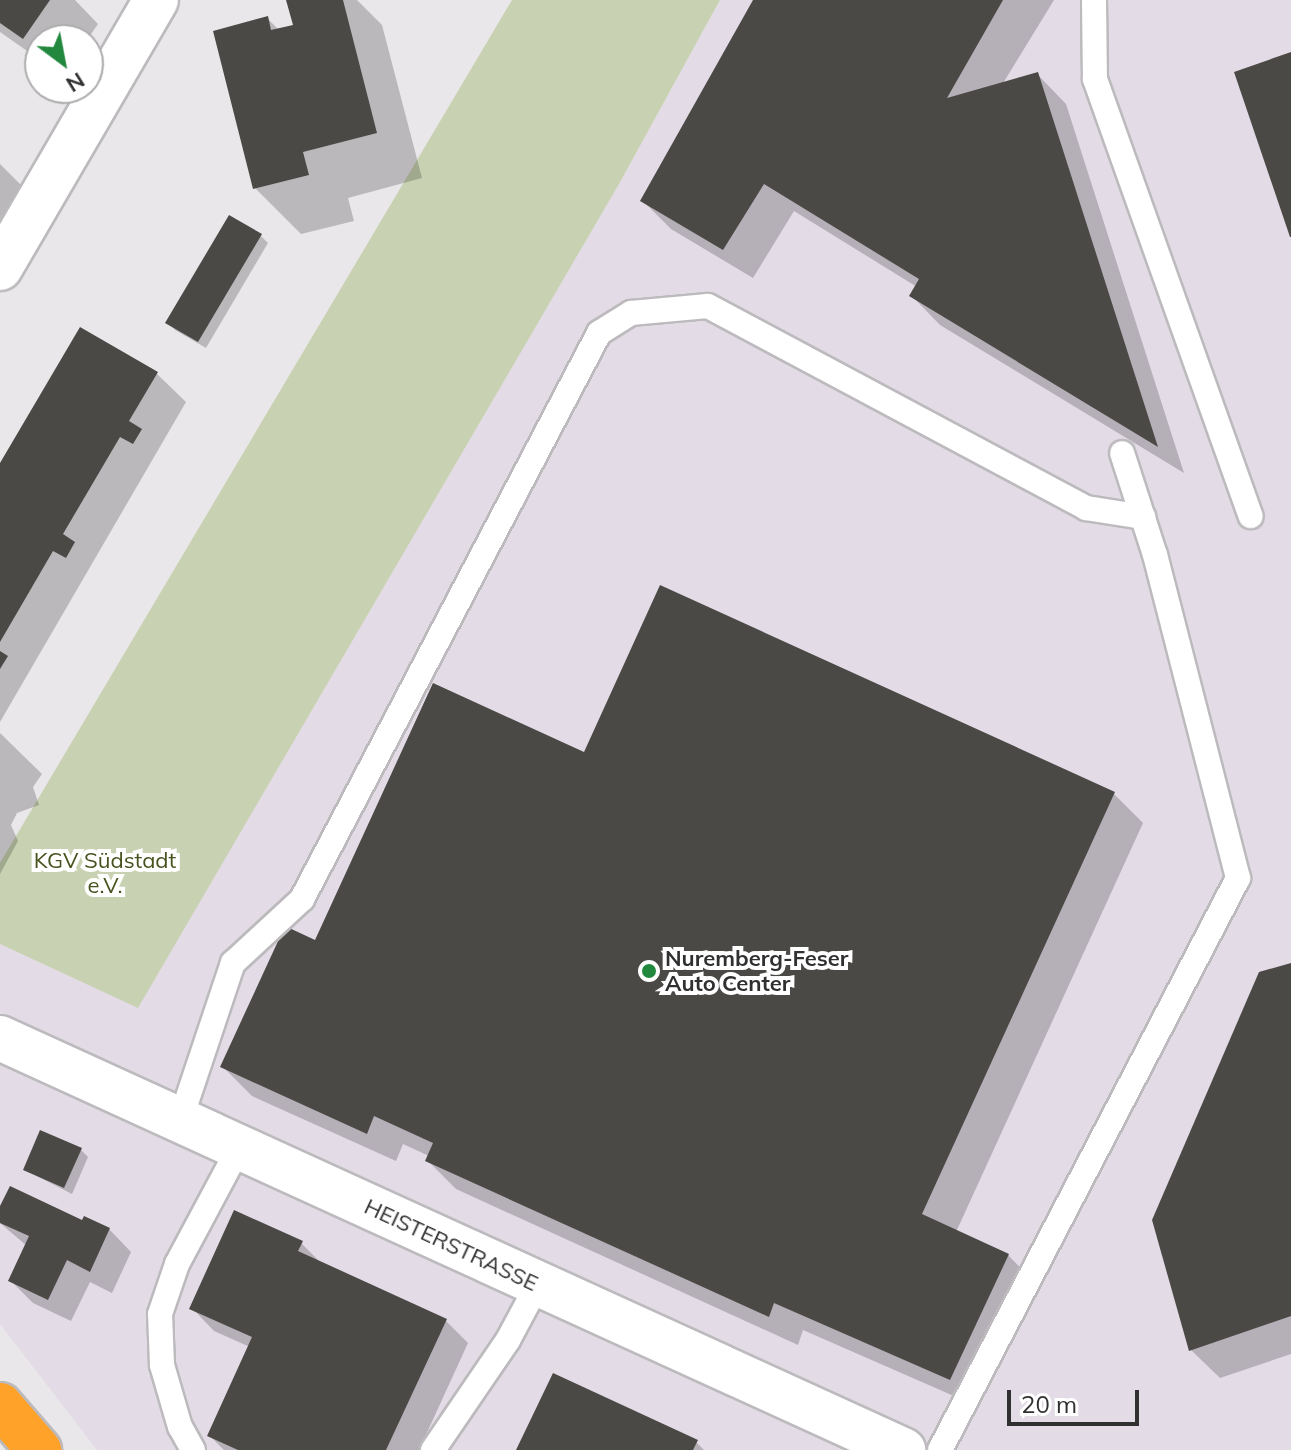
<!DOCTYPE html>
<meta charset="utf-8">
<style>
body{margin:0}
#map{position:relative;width:1291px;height:1450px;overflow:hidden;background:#eae7ea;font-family:Mulish,sans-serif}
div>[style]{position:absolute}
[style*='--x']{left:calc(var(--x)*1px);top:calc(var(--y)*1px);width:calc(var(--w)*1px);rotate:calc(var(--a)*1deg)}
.built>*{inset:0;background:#e3dbe5}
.green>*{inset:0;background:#c8d2b2}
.shadow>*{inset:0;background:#0003}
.building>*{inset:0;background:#4b4946}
.roads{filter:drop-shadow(2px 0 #bcbabd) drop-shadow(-2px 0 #bcbabd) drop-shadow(0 2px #bcbabd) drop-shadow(0 -2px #bcbabd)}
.lane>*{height:24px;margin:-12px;padding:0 12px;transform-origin:12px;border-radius:12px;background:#fff}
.street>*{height:44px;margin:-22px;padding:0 22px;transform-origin:22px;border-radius:22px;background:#fff}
.highway>*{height:44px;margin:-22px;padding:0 22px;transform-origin:22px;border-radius:22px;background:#fea22a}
.dots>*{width:22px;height:22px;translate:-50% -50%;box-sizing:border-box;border:4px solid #fff;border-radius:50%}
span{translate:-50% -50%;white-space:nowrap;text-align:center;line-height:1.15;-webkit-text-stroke:8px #fff;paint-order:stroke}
.park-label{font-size:22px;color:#47531f}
.poi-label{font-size:22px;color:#313031;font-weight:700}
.left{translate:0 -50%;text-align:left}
.street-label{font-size:22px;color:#313031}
.north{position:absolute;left:24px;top:24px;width:80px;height:80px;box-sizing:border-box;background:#fff;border:2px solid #adacad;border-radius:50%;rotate:148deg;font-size:22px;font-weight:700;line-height:32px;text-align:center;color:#313031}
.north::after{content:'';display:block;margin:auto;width:28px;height:36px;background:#21883d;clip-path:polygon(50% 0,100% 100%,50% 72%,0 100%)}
.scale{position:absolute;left:1007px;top:1390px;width:132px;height:36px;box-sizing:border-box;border:4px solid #313031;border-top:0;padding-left:10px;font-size:24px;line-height:28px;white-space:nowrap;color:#313031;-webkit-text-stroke:6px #fff;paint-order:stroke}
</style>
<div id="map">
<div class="built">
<div style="clip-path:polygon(720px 0,1291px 0,1291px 1450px,97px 1450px,0 1324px,0 944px,138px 1007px,619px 184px)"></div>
</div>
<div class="green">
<div style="clip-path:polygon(512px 0,720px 0,619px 184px,138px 1008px,0 944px,0 863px)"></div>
</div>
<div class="shadow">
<div style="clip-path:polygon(0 0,75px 0,98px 24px,87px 40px,40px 40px,40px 60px,0 32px)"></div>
<div style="clip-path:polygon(288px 0,357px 0,382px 25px,422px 178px,348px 198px,354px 221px,301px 234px,255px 188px,267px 18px,279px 30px,295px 26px)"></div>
<div style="clip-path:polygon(755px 0,1054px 0,1002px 85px,1038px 75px,1066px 104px,1184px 473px,940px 325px,912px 296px,917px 287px,794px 211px,753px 278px,671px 229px,642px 200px)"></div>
<div style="clip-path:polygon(0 164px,26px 190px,0 234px)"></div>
<div style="clip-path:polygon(261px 236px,268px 243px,206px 348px,175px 330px,168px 322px)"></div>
<div style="clip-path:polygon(81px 329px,157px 374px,186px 402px,0 722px,0 467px)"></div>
<div style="clip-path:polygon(0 733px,42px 774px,33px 787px,39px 805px,17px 813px,11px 825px,18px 841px,0 874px)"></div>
<div style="clip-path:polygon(584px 754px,1114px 794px,1143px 823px,956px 1232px,1008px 1255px,1036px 1284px,979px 1407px,803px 1330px,798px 1345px,456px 1189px,427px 1160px,429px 1156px,403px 1144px,396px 1161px,252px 1096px,223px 1067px,316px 943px)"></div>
<div style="clip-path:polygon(1291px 965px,1291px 1354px,1220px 1378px,1191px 1350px)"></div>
<div style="clip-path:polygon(81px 1150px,88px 1157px,72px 1194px,25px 1170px)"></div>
<div style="clip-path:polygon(0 1211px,109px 1229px,131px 1252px,112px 1293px,90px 1282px,71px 1321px,33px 1303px,11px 1281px,27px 1246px,0 1223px)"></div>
<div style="clip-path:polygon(301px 1243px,323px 1265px,445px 1320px,468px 1343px,419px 1450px,224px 1450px,209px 1435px,250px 1347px,214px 1331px,192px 1308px)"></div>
<div style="clip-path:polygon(696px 1442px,704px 1450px,519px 1450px)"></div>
</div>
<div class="building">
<div style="clip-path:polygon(0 0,50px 0,23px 39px,0 23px)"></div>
<div style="clip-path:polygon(286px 0,343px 0,377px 133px,303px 152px,309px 175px,253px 189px,213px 31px,268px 16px,271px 30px,293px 25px)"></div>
<div style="clip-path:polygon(753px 0,1003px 0,947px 98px,1038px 72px,1158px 447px,909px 296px,919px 279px,764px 184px,723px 250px,640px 201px)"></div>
<div style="clip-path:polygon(1291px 52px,1291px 237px,1290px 237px,1234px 72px)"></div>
<div style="clip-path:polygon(229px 215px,262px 234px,198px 342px,165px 323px)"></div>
<div style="clip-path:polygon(80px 327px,158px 372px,129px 421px,142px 429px,133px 444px,120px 437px,63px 534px,75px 542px,66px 558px,53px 551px,0 642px,0 463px)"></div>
<div style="clip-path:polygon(660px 585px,1115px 792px,922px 1214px,1009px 1254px,950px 1380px,774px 1303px,769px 1317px,425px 1161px,433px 1143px,374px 1116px,367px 1134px,220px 1067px,285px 926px,315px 940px,433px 683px,584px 752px)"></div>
<div style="clip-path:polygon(0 651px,8px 656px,0 669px)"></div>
<div style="clip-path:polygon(1291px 963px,1291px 1316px,1189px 1351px,1152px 1220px,1259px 972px)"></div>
<div style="clip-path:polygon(40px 1130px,82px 1148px,64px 1188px,23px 1170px)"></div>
<div style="clip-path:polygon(10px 1186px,82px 1220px,84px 1216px,110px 1228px,90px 1272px,67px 1260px,48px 1300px,8px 1281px,29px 1236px,0 1223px,0 1206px)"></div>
<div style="clip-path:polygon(234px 1210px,303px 1241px,298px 1251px,447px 1319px,386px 1450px,238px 1450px,207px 1436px,252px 1337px,189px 1309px)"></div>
<div style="clip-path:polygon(553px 1373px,698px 1440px,693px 1450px,516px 1450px)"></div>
</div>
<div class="roads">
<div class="lane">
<div style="--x:1094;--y:0;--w:79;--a:89.3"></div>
<div style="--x:1095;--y:79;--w:464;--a:70.4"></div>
<div style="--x:180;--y:1121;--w:167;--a:-71.5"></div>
<div style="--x:233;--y:963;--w:94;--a:-42.8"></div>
<div style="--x:302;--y:899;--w:639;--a:-62.31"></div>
<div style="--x:599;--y:333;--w:38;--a:-32"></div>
<div style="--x:631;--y:313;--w:77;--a:-5.2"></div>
<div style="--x:708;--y:306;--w:429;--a:28.1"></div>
<div style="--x:1086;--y:508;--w:58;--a:9"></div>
<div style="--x:193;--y:1450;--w:26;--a:-119"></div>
<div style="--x:180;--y:1427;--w:65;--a:-106.2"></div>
<div style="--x:162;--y:1365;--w:51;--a:-92.2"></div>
<div style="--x:160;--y:1314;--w:53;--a:-71.2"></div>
<div style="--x:177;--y:1264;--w:132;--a:-61.9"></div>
<div style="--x:433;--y:1450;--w:133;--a:-55.7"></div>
<div style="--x:508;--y:1340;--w:64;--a:-61.8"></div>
<div style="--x:940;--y:1450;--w:645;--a:-62.48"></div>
<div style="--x:1238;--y:878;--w:333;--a:-104.4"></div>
<div style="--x:1155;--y:555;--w:107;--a:-107.9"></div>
</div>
<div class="street">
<div style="--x:0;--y:268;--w:310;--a:-59.8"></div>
<div style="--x:0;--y:1038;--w:993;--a:24.53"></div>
</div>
<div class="highway">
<div style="--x:0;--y:1405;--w:60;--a:49.1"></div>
</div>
</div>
<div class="dots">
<div style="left:649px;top:971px;background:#21883d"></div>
</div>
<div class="park-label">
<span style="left:105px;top:873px">KGV Südstadt<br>e.V.</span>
</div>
<div class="poi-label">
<span class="left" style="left:665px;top:971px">Nuremberg-Feser<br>Auto Center</span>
</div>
<div class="street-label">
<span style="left:451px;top:1245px;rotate:25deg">HEISTERSTRASSE</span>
</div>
<div class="north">N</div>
<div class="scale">20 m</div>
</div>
